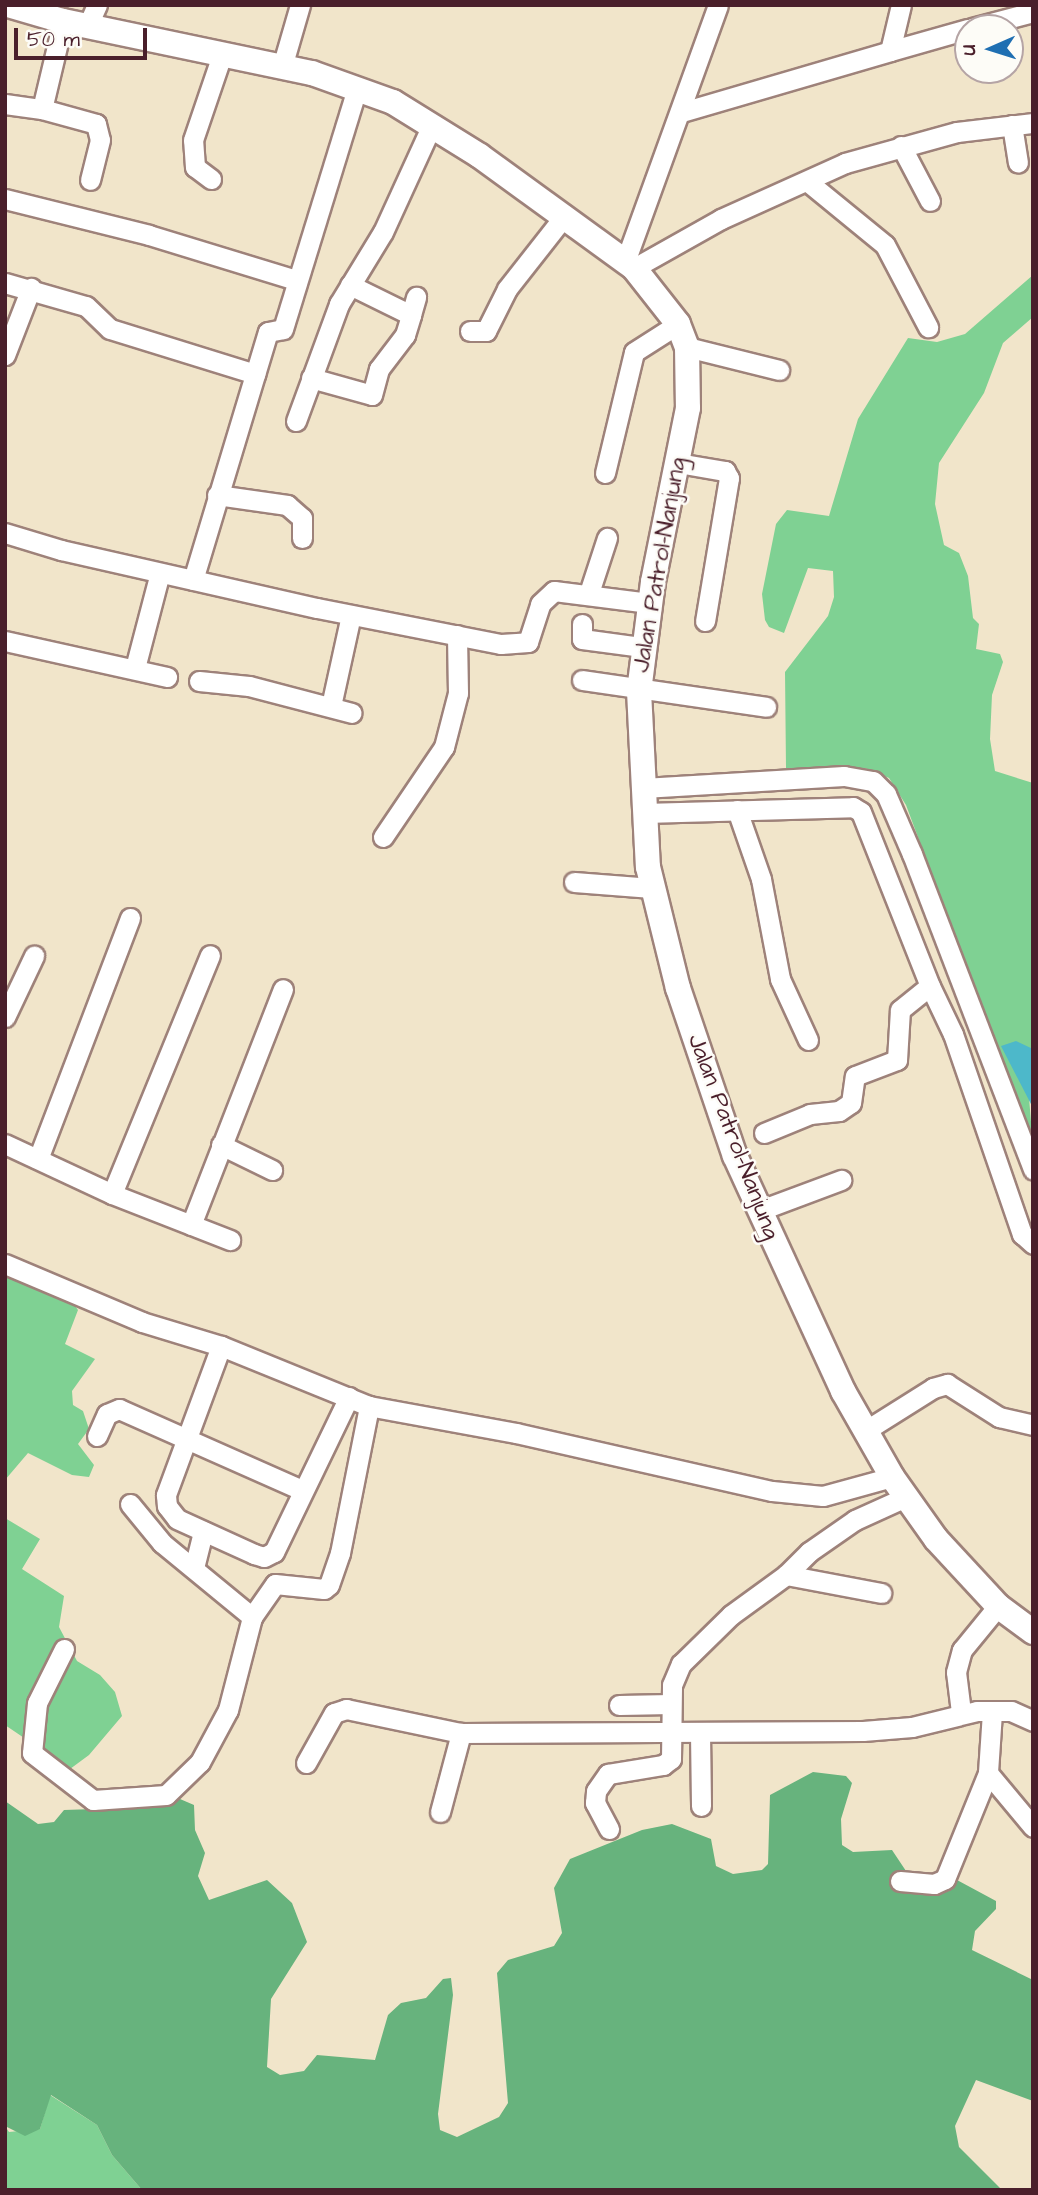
<!DOCTYPE html>
<style>
body{margin:0}
#map{position:relative;width:1038px;height:2195px;overflow:hidden;background:#f1e5ca;font-family:"Architects Daughter",sans-serif}
div>[style]{position:absolute}
[style*='--x']{left:calc(var(--x)*1px);top:calc(var(--y)*1px);width:calc(var(--w)*1px);rotate:calc(var(--a)*1deg)}
.green>*{inset:0;background:#7fd193}
.forest>*{inset:0;background:#67b37d}
.water>*{inset:0;background:#4db8ca}
.roads{filter:drop-shadow(2px 0 #9e827a) drop-shadow(-2px 0 #9e827a) drop-shadow(0 2px #9e827a) drop-shadow(0 -2px #9e827a)}
.minor>*{height:19px;margin:-9.5px;padding:0 9.5px;transform-origin:9.5px;border-radius:9.5px;background:#fff}
.major>*{height:24px;margin:-12px;padding:0 12px;transform-origin:12px;border-radius:12px;background:#fff}
span{translate:-50% -50%;white-space:nowrap;text-align:center;line-height:1.15;-webkit-text-stroke:5px #fdfcf7;paint-order:stroke}
.street-label{font-size:24px;color:#4a1f2b}
.frame{position:absolute;inset:0;border:7px solid #4a1f2b;pointer-events:none}
.north{position:absolute;left:954px;top:14px;width:70px;height:70px;box-sizing:border-box;background:#fdfcf7;border:2px solid #b5a4a5;border-radius:50%;rotate:267deg;font-size:19px;font-weight:700;line-height:28px;text-align:center;color:#4a1f2b}
.north::after{content:'';display:block;margin:auto;width:24px;height:32px;background:#1f6fb2;clip-path:polygon(50% 0,100% 100%,50% 72%,0 100%)}
.scale{position:absolute;left:14px;top:28px;width:133px;height:32px;box-sizing:border-box;border:4px solid #4a1f2b;border-top:0;padding-left:9px;font-size:21px;line-height:24px;white-space:nowrap;color:#4a1f2b;-webkit-text-stroke:5px #fdfcf7;paint-order:stroke}
</style>
<div id="map">
<div class="green">
<div style="clip-path:polygon(1033px 275px,1033px 317px,1003px 343px,984px 393px,939px 463px,935px 504px,944px 545px,959px 553px,968px 576px,973px 618px,979px 624px,976px 649px,1000px 654px,1003px 662px,992px 695px,990px 739px,995px 771px,1033px 783px,1033px 1049px,1025px 1049px,1033px 1146px,906px 805px,889px 778px,865px 768px,786px 768px,785px 672px,828px 616px,834px 597px,833px 571px,808px 568px,784px 633px,769px 627px,765px 620px,762px 594px,776px 524px,787px 510px,829px 516px,858px 419px,908px 338px,937px 342px,965px 334px)"></div>
<div style="clip-path:polygon(5px 1276px,70px 1299px,78px 1310px,65px 1344px,95px 1359px,72px 1391px,73px 1405px,83px 1411px,89px 1429px,78px 1444px,94px 1465px,89px 1477px,72px 1475px,28px 1453px,5px 1480px)"></div>
<div style="clip-path:polygon(5px 1518px,40px 1539px,22px 1569px,64px 1596px,59px 1627px,77px 1661px,100px 1675px,115px 1692px,122px 1716px,89px 1755px,70px 1769px,5px 1725px)"></div>
<div style="clip-path:polygon(50px 2095px,97px 2125px,112px 2155px,142px 2190px,5px 2190px,5px 2126px,9px 2132px,40px 2129px)"></div>
</div>
<div class="forest">
<div style="clip-path:polygon(813px 1772px,846px 1776px,852px 1783px,841px 1819px,842px 1845px,853px 1852px,892px 1850px,920px 1892px,940px 1893px,957px 1880px,996px 1901px,996px 1909px,975px 1931px,972px 1950px,1033px 1980px,1033px 2101px,976px 2080px,955px 2126px,959px 2147px,1002px 2190px,142px 2190px,112px 2155px,97px 2125px,51px 2095px,40px 2129px,25px 2136px,5px 2126px,5px 1801px,38px 1824px,54px 1822px,64px 1810px,126px 1808px,180px 1799px,194px 1805px,195px 1830px,205px 1853px,198px 1876px,209px 1900px,267px 1880px,292px 1903px,307px 1942px,271px 1999px,267px 2067px,280px 2075px,304px 2071px,317px 2055px,375px 2060px,388px 2015px,401px 2003px,426px 1998px,443px 1979px,451px 1978px,453px 1995px,438px 2114px,440px 2130px,457px 2137px,499px 2117px,508px 2103px,497px 1973px,508px 1960px,554px 1946px,562px 1933px,554px 1888px,570px 1859px,642px 1830px,672px 1824px,711px 1839px,716px 1866px,733px 1874px,762px 1870px,768px 1864px,770px 1795px)"></div>
</div>
<div class="water">
<div style="clip-path:polygon(1016px 1041px,1033px 1049px,1033px 1108px,1001px 1046px)"></div>
</div>
<div class="roads">
<div class="minor">
<div style="--x:63;--y:21;--w:90;--a:103.4"></div>
<div style="--x:42;--y:109;--w:56;--a:15.5"></div>
<div style="--x:96;--y:124;--w:16;--a:76"></div>
<div style="--x:100;--y:140;--w:41;--a:104"></div>
<div style="--x:88;--y:25;--w:22;--a:-66"></div>
<div style="--x:972;--y:28;--w:63;--a:-14.7"></div>
<div style="--x:890;--y:51;--w:81;--a:-15.8"></div>
<div style="--x:282;--y:67;--w:65;--a:-73.8"></div>
<div style="--x:5;--y:104;--w:37;--a:8"></div>
<div style="--x:682;--y:112;--w:217;--a:-16.3"></div>
<div style="--x:890;--y:51;--w:47;--a:-76.6"></div>
<div style="--x:1012;--y:125;--w:38;--a:81"></div>
<div style="--x:901;--y:146;--w:62;--a:62.2"></div>
<div style="--x:211;--y:179;--w:20;--a:-143"></div>
<div style="--x:195;--y:167;--w:27;--a:-94"></div>
<div style="--x:193;--y:140;--w:90;--a:-71.2"></div>
<div style="--x:808;--y:182;--w:99;--a:39.3"></div>
<div style="--x:885;--y:245;--w:93;--a:62.3"></div>
<div style="--x:5;--y:199;--w:148;--a:14"></div>
<div style="--x:149;--y:235;--w:154;--a:17"></div>
<div style="--x:625;--y:262;--w:273;--a:-70.1"></div>
<div style="--x:634;--y:268;--w:100;--a:-29.4"></div>
<div style="--x:721;--y:219;--w:136;--a:-24.3"></div>
<div style="--x:845;--y:163;--w:116;--a:-15.5"></div>
<div style="--x:957;--y:132;--w:77;--a:-6.8"></div>
<div style="--x:5;--y:283;--w:84;--a:15.9"></div>
<div style="--x:86;--y:306;--w:33;--a:44"></div>
<div style="--x:110;--y:329;--w:152;--a:17.2"></div>
<div style="--x:350;--y:285;--w:68;--a:26.2"></div>
<div style="--x:411;--y:315;--w:19;--a:-74"></div>
<div style="--x:470;--y:331;--w:16;--a:0"></div>
<div style="--x:486;--y:331;--w:47;--a:-63.4"></div>
<div style="--x:507;--y:289;--w:94;--a:-51.9"></div>
<div style="--x:687;--y:347;--w:95;--a:14"></div>
<div style="--x:5;--y:355;--w:72;--a:-68.8"></div>
<div style="--x:311;--y:378;--w:63;--a:15.6"></div>
<div style="--x:372;--y:395;--w:27;--a:-75"></div>
<div style="--x:379;--y:369;--w:43;--a:-52.6"></div>
<div style="--x:405;--y:335;--w:21;--a:-73"></div>
<div style="--x:296;--y:421;--w:125;--a:-69.8"></div>
<div style="--x:339;--y:304;--w:84;--a:-58.6"></div>
<div style="--x:383;--y:232;--w:118;--a:-65.4"></div>
<div style="--x:678;--y:463;--w:48;--a:9.7"></div>
<div style="--x:725;--y:471;--w:8;--a:60"></div>
<div style="--x:729;--y:478;--w:145;--a:99.5"></div>
<div style="--x:605;--y:473;--w:124;--a:-76.5"></div>
<div style="--x:634;--y:352;--w:52;--a:-32.5"></div>
<div style="--x:217;--y:495;--w:71;--a:8.1"></div>
<div style="--x:287;--y:505;--w:20;--a:41"></div>
<div style="--x:302;--y:518;--w:20;--a:90"></div>
<div style="--x:5;--y:533;--w:59;--a:16.9"></div>
<div style="--x:61;--y:550;--w:262;--a:12.8"></div>
<div style="--x:317;--y:608;--w:187;--a:11.1"></div>
<div style="--x:501;--y:644;--w:27;--a:-4"></div>
<div style="--x:528;--y:642;--w:40;--a:-72"></div>
<div style="--x:540;--y:604;--w:19;--a:-43"></div>
<div style="--x:554;--y:591;--w:96;--a:7.2"></div>
<div style="--x:193;--y:580;--w:259;--a:-73.2"></div>
<div style="--x:268;--y:332;--w:15;--a:-11"></div>
<div style="--x:283;--y:329;--w:252;--a:-72.9"></div>
<div style="--x:589;--y:593;--w:58;--a:-71.9"></div>
<div style="--x:582;--y:624;--w:15;--a:90"></div>
<div style="--x:582;--y:639;--w:61;--a:7.6"></div>
<div style="--x:5;--y:641;--w:166;--a:12.5"></div>
<div style="--x:135;--y:668;--w:98;--a:-75.3"></div>
<div style="--x:582;--y:680;--w:186;--a:8.3"></div>
<div style="--x:199;--y:681;--w:50;--a:5.7"></div>
<div style="--x:249;--y:686;--w:106;--a:14.7"></div>
<div style="--x:331;--y:706;--w:93;--a:-77.6"></div>
<div style="--x:643;--y:788;--w:201;--a:-3.4"></div>
<div style="--x:844;--y:776;--w:29;--a:10"></div>
<div style="--x:873;--y:781;--w:18;--a:45"></div>
<div style="--x:886;--y:794;--w:65;--a:66.6"></div>
<div style="--x:912;--y:854;--w:338;--a:69"></div>
<div style="--x:737;--y:810;--w:73;--a:70.8"></div>
<div style="--x:761;--y:879;--w:102;--a:79.2"></div>
<div style="--x:780;--y:979;--w:67;--a:65.3"></div>
<div style="--x:644;--y:813;--w:209;--a:-1.6"></div>
<div style="--x:853;--y:807;--w:9;--a:32"></div>
<div style="--x:861;--y:812;--w:187;--a:68.4"></div>
<div style="--x:930;--y:986;--w:53;--a:64.4"></div>
<div style="--x:953;--y:1034;--w:212;--a:71"></div>
<div style="--x:1022;--y:1234;--w:15;--a:42"></div>
<div style="--x:383;--y:837;--w:109;--a:-55.9"></div>
<div style="--x:444;--y:747;--w:56;--a:-75.5"></div>
<div style="--x:458;--y:693;--w:58;--a:-91"></div>
<div style="--x:574;--y:882;--w:78;--a:4.4"></div>
<div style="--x:5;--y:1017;--w:68;--a:-64.6"></div>
<div style="--x:764;--y:1133;--w:50;--a:-22.4"></div>
<div style="--x:810;--y:1114;--w:29;--a:-6"></div>
<div style="--x:839;--y:1111;--w:14;--a:-34"></div>
<div style="--x:851;--y:1103;--w:27;--a:-82"></div>
<div style="--x:855;--y:1076;--w:45;--a:-20.9"></div>
<div style="--x:897;--y:1060;--w:50;--a:-86.6"></div>
<div style="--x:900;--y:1010;--w:38;--a:-39"></div>
<div style="--x:5;--y:1144;--w:118;--a:25"></div>
<div style="--x:112;--y:1194;--w:127;--a:21.3"></div>
<div style="--x:221;--y:1145;--w:57;--a:26.1"></div>
<div style="--x:38;--y:1159;--w:258;--a:-69.1"></div>
<div style="--x:112;--y:1194;--w:258;--a:-67.7"></div>
<div style="--x:758;--y:1211;--w:89;--a:-20.5"></div>
<div style="--x:191;--y:1225;--w:253;--a:-68.7"></div>
<div style="--x:5;--y:1264;--w:149;--a:22.9"></div>
<div style="--x:142;--y:1322;--w:83;--a:16.9"></div>
<div style="--x:221;--y:1346;--w:160;--a:22.1"></div>
<div style="--x:369;--y:1406;--w:149;--a:10.4"></div>
<div style="--x:516;--y:1433;--w:262;--a:12.8"></div>
<div style="--x:772;--y:1491;--w:51;--a:5.6"></div>
<div style="--x:823;--y:1496;--w:72;--a:-15.4"></div>
<div style="--x:221;--y:1346;--w:159;--a:110.3"></div>
<div style="--x:166;--y:1495;--w:11;--a:85"></div>
<div style="--x:167;--y:1506;--w:16;--a:52"></div>
<div style="--x:177;--y:1519;--w:85;--a:24.4"></div>
<div style="--x:254;--y:1554;--w:10;--a:17"></div>
<div style="--x:264;--y:1557;--w:11;--a:-27"></div>
<div style="--x:274;--y:1552;--w:172;--a:-64.2"></div>
<div style="--x:868;--y:1429;--w:77;--a:-32.2"></div>
<div style="--x:933;--y:1388;--w:15;--a:-16"></div>
<div style="--x:947;--y:1384;--w:62;--a:32.4"></div>
<div style="--x:999;--y:1417;--w:35;--a:13"></div>
<div style="--x:97;--y:1436;--w:24;--a:-66"></div>
<div style="--x:107;--y:1414;--w:13;--a:-23"></div>
<div style="--x:119;--y:1409;--w:200;--a:23.9"></div>
<div style="--x:130;--y:1504;--w:50;--a:50.6"></div>
<div style="--x:162;--y:1543;--w:117;--a:39.4"></div>
<div style="--x:252;--y:1617;--w:40;--a:-55.1"></div>
<div style="--x:275;--y:1584;--w:49;--a:5.8"></div>
<div style="--x:324;--y:1589;--w:6;--a:-39"></div>
<div style="--x:329;--y:1585;--w:34;--a:-71"></div>
<div style="--x:340;--y:1553;--w:150;--a:-78.8"></div>
<div style="--x:194;--y:1568;--w:38;--a:-76"></div>
<div style="--x:786;--y:1575;--w:97;--a:10.7"></div>
<div style="--x:64;--y:1649;--w:60;--a:116.6"></div>
<div style="--x:37;--y:1703;--w:50;--a:95.7"></div>
<div style="--x:32;--y:1753;--w:77;--a:37.6"></div>
<div style="--x:93;--y:1800;--w:73;--a:-3.9"></div>
<div style="--x:166;--y:1795;--w:47;--a:-44.1"></div>
<div style="--x:200;--y:1762;--w:59;--a:-61.7"></div>
<div style="--x:228;--y:1710;--w:96;--a:-75.5"></div>
<div style="--x:619;--y:1705;--w:52;--a:-1.1"></div>
<div style="--x:961;--y:1712;--w:40;--a:-97.1"></div>
<div style="--x:956;--y:1672;--w:23;--a:-75"></div>
<div style="--x:962;--y:1650;--w:57;--a:-50.7"></div>
<div style="--x:992;--y:1712;--w:61;--a:93.8"></div>
<div style="--x:988;--y:1773;--w:70;--a:50.2"></div>
<div style="--x:700;--y:1733;--w:73;--a:89.2"></div>
<div style="--x:306;--y:1763;--w:57;--a:-60.8"></div>
<div style="--x:334;--y:1713;--w:13;--a:-18"></div>
<div style="--x:346;--y:1709;--w:117;--a:11.8"></div>
<div style="--x:461;--y:1733;--w:402;--a:-0.3"></div>
<div style="--x:863;--y:1731;--w:49;--a:-4.7"></div>
<div style="--x:912;--y:1727;--w:67;--a:-13.8"></div>
<div style="--x:977;--y:1711;--w:34;--a:0"></div>
<div style="--x:1011;--y:1711;--w:24;--a:24"></div>
<div style="--x:440;--y:1812;--w:82;--a:-75.1"></div>
<div style="--x:609;--y:1829;--w:30;--a:-118"></div>
<div style="--x:595;--y:1803;--w:12;--a:-85"></div>
<div style="--x:596;--y:1791;--w:21;--a:-55"></div>
<div style="--x:608;--y:1774;--w:56;--a:-9.3"></div>
<div style="--x:663;--y:1765;--w:10;--a:-37"></div>
<div style="--x:671;--y:1759;--w:74;--a:-89.2"></div>
<div style="--x:672;--y:1685;--w:23;--a:-67"></div>
<div style="--x:681;--y:1664;--w:70;--a:-44.4"></div>
<div style="--x:731;--y:1615;--w:68;--a:-36"></div>
<div style="--x:786;--y:1575;--w:33;--a:-45"></div>
<div style="--x:809;--y:1552;--w:56;--a:-34.8"></div>
<div style="--x:855;--y:1520;--w:56;--a:-24.3"></div>
<div style="--x:900;--y:1881;--w:34;--a:5"></div>
<div style="--x:934;--y:1884;--w:12;--a:-24"></div>
<div style="--x:945;--y:1879;--w:114;--a:-67.9"></div>
</div>
<div class="major">
<div style="--x:8;--y:5;--w:57;--a:16.2"></div>
<div style="--x:63;--y:21;--w:254;--a:11.8"></div>
<div style="--x:312;--y:73;--w:86;--a:19.7"></div>
<div style="--x:393;--y:102;--w:102;--a:31.8"></div>
<div style="--x:480;--y:156;--w:190;--a:36"></div>
<div style="--x:634;--y:268;--w:71;--a:51.8"></div>
<div style="--x:678;--y:324;--w:25;--a:69"></div>
<div style="--x:687;--y:347;--w:61;--a:89.1"></div>
<div style="--x:688;--y:408;--w:177;--a:101.4"></div>
<div style="--x:653;--y:582;--w:110;--a:97.3"></div>
<div style="--x:639;--y:691;--w:176;--a:87.1"></div>
<div style="--x:648;--y:867;--w:125;--a:76.1"></div>
<div style="--x:678;--y:988;--w:177;--a:71.3"></div>
<div style="--x:735;--y:1156;--w:259;--a:65.3"></div>
<div style="--x:843;--y:1391;--w:99;--a:60.3"></div>
<div style="--x:892;--y:1477;--w:76;--a:54.6"></div>
<div style="--x:936;--y:1539;--w:91;--a:47.2"></div>
<div style="--x:998;--y:1606;--w:44;--a:36.6"></div>
</div>
</div>
<div class="street-label">
<span style="left:660px;top:565px;rotate:-80deg">Jalan Patrol-Nanjung</span>
<span style="left:733px;top:1137px;rotate:69deg">Jalan Patrol-Nanjung</span>
</div>
<div class="frame"></div>
<div class="north">U</div>
<div class="scale">50 m</div>
</div>
